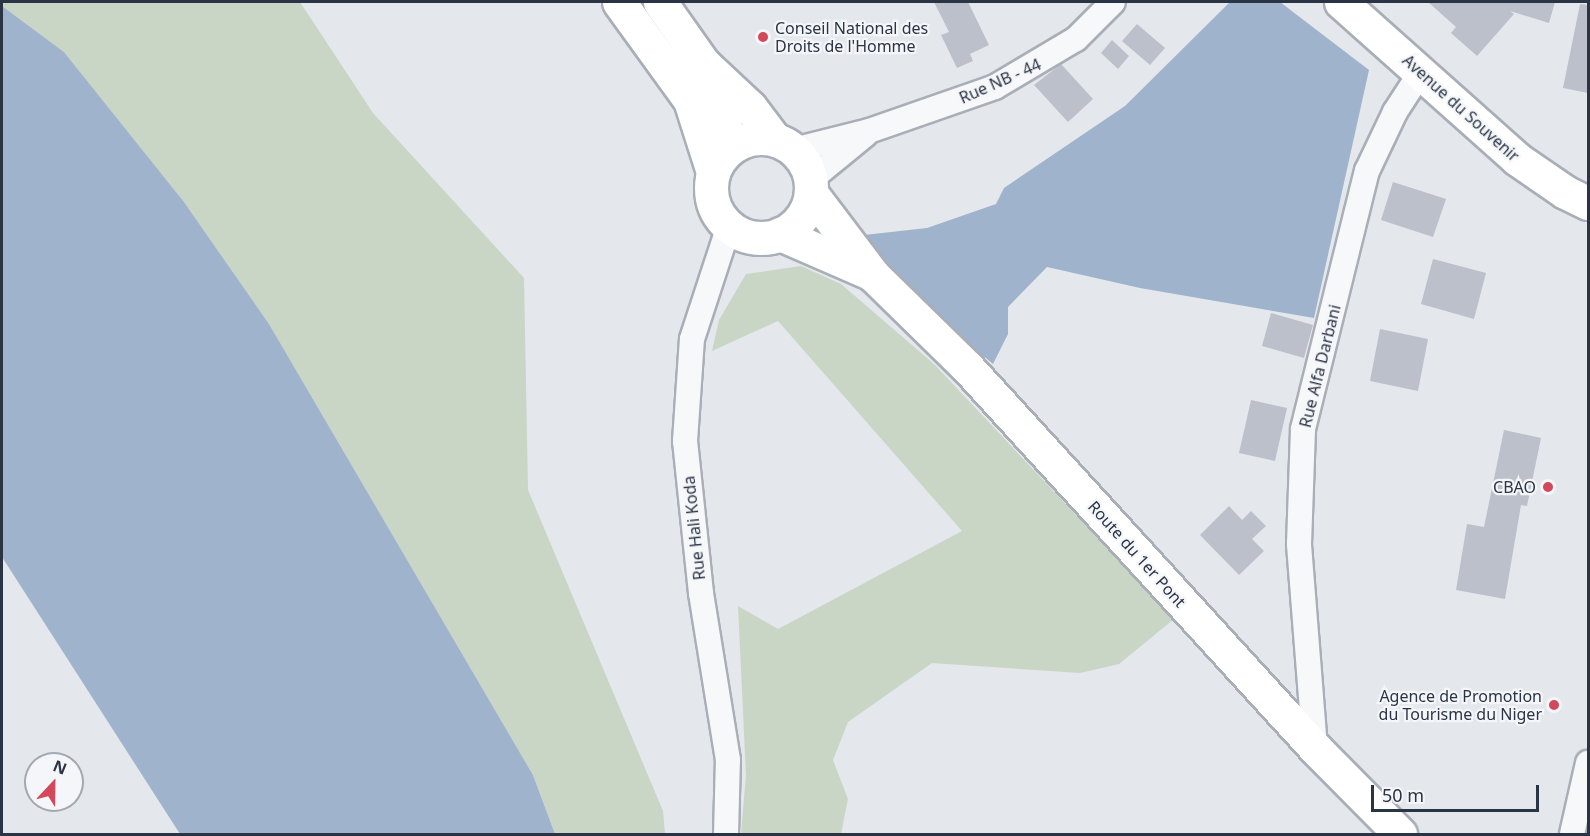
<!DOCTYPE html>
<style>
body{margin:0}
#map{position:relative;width:1590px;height:836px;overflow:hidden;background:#e4e7ec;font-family:"Noto Sans",sans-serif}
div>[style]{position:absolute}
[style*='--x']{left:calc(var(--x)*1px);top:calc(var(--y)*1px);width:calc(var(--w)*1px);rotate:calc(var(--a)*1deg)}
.green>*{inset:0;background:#c9d6c5}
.water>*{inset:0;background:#9fb4cc}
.building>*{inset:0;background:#bbc0ca}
.roads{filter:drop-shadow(2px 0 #a9aeb7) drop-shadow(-2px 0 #a9aeb7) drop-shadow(0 2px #a9aeb7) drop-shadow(0 -2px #a9aeb7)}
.street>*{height:24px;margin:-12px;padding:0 12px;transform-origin:12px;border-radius:12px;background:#f7f8fa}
.secondary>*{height:33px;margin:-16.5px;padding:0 16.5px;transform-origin:16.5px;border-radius:16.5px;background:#fff}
.secondary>.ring{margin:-16.5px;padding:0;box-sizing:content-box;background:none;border:33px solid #fff;border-radius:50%}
.primary>*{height:33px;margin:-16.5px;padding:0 16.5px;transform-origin:16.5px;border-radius:16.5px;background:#fff}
.dots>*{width:16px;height:16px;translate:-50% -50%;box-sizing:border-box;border:3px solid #f4f6f9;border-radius:50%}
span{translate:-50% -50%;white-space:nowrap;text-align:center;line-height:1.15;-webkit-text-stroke:4.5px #f4f6f9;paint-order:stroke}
.poi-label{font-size:16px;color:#2b3445}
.left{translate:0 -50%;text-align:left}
.right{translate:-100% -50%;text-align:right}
.street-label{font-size:16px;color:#2b3445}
.frame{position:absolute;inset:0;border:3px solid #2b3445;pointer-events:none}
.north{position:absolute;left:24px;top:752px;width:60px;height:60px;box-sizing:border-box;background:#f4f6f9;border:2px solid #a4a8b1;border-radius:50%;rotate:22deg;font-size:16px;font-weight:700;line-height:24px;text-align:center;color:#2b3445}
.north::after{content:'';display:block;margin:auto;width:21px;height:27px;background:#d1495b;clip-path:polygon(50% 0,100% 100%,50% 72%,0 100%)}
.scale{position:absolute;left:1371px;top:785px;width:168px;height:27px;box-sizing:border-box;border:3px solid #2b3445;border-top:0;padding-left:8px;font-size:18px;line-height:21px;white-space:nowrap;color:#2b3445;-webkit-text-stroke:4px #f4f6f9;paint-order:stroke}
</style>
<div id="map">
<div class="green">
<div style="clip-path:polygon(2px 2px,300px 2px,373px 113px,524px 278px,528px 490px,663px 811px,665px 834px,555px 834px,533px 775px,269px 324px,184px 202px,64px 52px,2px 6px)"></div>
<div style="clip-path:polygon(801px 266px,841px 284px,934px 364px,1174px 619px,1119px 664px,1080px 673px,932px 663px,848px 722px,833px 760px,848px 799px,841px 834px,741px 834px,746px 775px,738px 606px,778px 629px,962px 531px,778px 321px,712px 351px,719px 320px,746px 274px)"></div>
</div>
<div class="water">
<div style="clip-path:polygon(1230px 2px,1280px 2px,1369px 70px,1314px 318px,1140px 288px,1047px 267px,1008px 307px,1008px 334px,993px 364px,883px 271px,864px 235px,927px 228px,996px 204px,1004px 188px,1125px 106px)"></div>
<div style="clip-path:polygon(2px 6px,64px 52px,184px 202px,269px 324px,533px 775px,555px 834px,180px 834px,2px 557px)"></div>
</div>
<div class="building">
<div style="clip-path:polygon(934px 2px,968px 2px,989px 45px,970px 54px,973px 61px,957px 68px,941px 35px,949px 32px)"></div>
<div style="clip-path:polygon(1428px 2px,1555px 2px,1549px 23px,1510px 11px,1514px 14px,1477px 56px,1451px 33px,1456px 27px)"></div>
<div style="clip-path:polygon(1580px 4px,1588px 5px,1588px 93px,1563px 88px)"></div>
<div style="clip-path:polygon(1137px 24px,1165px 48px,1150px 65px,1122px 41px)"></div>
<div style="clip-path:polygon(1112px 40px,1129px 56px,1118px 69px,1101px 53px)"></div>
<div style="clip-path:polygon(1061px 64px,1093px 99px,1068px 122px,1034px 85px)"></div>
<div style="clip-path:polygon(1393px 182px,1446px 199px,1433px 237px,1381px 220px)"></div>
<div style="clip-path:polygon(1433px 259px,1486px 273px,1474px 319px,1421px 304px)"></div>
<div style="clip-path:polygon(1271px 313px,1313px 325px,1304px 358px,1262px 346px)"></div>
<div style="clip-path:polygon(1380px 329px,1428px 339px,1418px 391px,1370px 381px)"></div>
<div style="clip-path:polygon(1251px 400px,1287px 408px,1275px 461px,1239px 453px)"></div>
<div style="clip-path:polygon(1504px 430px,1541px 438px,1527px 506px,1521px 505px,1505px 599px,1456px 590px,1467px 524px,1484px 527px)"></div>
<div style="clip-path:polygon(1229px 506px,1242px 520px,1251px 511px,1266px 526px,1252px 539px,1264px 551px,1239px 575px,1200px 535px)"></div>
</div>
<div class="roads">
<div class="street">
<div style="--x:794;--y:150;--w:77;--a:-14.2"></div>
<div style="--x:869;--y:131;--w:133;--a:-19.2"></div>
<div style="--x:995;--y:87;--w:94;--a:-30.7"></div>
<div style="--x:1076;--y:39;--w:52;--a:-45"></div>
<div style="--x:810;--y:180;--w:71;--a:-39.3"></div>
<div style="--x:1315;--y:748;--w:205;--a:-94.5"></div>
<div style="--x:1299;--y:544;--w:115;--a:-88"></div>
<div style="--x:1303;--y:429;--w:266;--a:-76.1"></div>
<div style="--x:1367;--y:171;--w:65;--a:-64.6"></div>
<div style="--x:1395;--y:112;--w:48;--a:-57"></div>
<div style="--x:726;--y:834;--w:74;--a:-88.5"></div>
<div style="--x:728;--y:760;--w:169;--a:-99.2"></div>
<div style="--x:701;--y:593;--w:153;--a:-96"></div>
<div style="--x:685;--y:441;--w:102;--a:-86.1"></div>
<div style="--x:692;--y:339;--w:119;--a:-71.9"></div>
<div style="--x:1572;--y:834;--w:73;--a:-77.3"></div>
</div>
<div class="secondary">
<div style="--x:660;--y:2;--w:75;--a:54.8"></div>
<div style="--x:703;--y:63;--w:89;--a:71"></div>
<div style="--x:704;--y:64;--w:63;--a:43.1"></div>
<div style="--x:750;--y:107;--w:41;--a:52.9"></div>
<div class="ring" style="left:711px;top:138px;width:67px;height:67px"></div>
<div style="--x:811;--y:193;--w:103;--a:52.9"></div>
<div style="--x:873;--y:275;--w:132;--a:44.4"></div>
<div style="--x:967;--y:367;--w:516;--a:47.59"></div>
<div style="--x:1315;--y:748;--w:121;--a:45.3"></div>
<div style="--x:780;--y:234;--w:100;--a:23.5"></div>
</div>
<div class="primary">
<div style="--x:619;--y:2;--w:121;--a:54.1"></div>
<div style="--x:690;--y:100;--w:76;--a:72.3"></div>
<div style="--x:1341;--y:2;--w:236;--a:41.7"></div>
<div style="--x:1517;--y:159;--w:58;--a:34.5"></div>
<div style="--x:1565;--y:192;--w:25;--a:26"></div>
</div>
</div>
<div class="dots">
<div style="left:763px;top:37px;background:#d1495b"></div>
<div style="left:1548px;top:487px;background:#d1495b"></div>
<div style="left:1554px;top:705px;background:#d1495b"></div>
</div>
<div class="poi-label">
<span class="left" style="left:775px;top:37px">Conseil National des<br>Droits de l'Homme</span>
<span class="right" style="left:1536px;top:487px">CBAO</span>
<span class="right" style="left:1542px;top:705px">Agence de Promotion<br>du Tourisme du Niger</span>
</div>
<div class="street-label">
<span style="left:1000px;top:81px;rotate:-24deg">Rue NB - 44</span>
<span style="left:1461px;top:108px;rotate:42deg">Avenue du Souvenir</span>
<span style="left:1320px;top:366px;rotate:-76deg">Rue Alfa Darbani</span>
<span style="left:694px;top:528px;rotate:-96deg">Rue Hali Koda</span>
<span style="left:1137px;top:554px;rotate:48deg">Route du 1er Pont</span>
</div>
<div class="frame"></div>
<div class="north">N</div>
<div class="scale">50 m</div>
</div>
